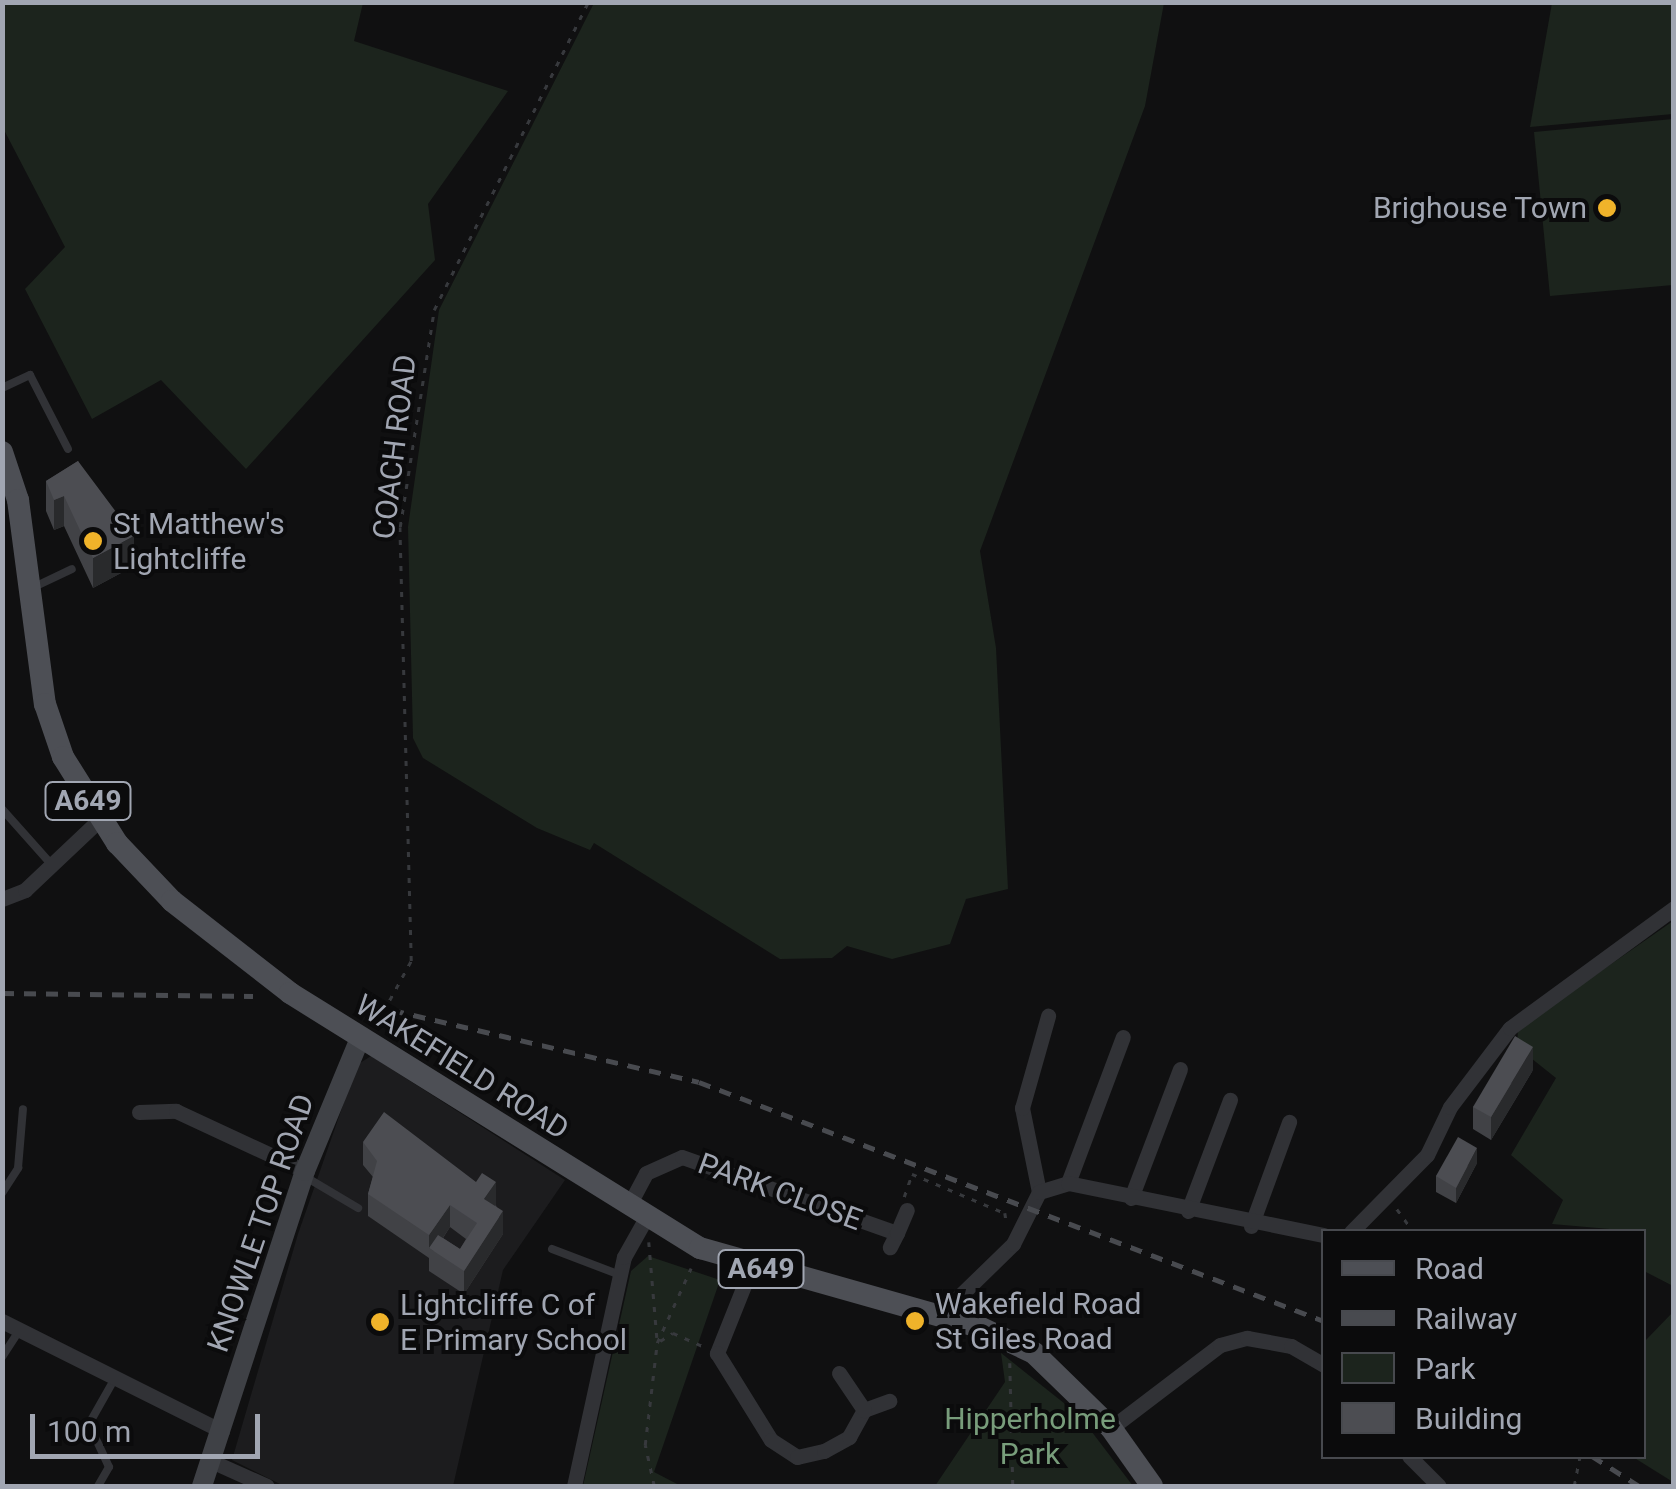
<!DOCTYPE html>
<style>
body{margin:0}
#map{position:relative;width:1676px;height:1489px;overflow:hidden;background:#101011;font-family:Roboto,sans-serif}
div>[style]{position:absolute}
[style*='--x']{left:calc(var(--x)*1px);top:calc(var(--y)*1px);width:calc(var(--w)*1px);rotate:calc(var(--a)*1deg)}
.built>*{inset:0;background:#1c1c1e}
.green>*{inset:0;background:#1c241d}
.path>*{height:2.5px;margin-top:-1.25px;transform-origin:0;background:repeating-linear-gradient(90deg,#37393d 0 5px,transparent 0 13px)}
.lane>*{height:8px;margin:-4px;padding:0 4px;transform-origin:4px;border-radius:4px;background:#313236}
.street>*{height:15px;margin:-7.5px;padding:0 7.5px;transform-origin:7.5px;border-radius:7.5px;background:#313236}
.secondary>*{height:20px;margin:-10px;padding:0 10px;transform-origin:10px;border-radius:10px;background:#3f4146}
.primary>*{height:22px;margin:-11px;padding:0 11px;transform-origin:11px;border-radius:11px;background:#4d4f55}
.rail>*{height:5px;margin-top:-2.5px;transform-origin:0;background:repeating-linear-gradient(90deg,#484a4f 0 12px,transparent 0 22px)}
.wall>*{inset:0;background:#414246}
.shaded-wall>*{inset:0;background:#292a2c}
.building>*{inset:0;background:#4c4d52}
.dots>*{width:28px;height:28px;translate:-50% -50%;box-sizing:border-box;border:5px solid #0b0b0c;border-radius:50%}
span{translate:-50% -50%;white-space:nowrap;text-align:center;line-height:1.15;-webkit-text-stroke:8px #0b0b0c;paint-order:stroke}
.shield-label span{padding:2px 8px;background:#0b0b0c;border:2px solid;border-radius:8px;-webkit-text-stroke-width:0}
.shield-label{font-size:28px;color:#a1a6b2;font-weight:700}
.poi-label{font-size:30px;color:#a1a6b2}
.right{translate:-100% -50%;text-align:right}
.left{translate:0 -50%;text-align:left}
.street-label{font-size:30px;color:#a1a6b2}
.park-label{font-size:30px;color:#789d7b}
.frame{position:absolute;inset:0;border:5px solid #a1a6b2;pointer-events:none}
.legend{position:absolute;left:1321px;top:1229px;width:325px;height:230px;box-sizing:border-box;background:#0b0b0c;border:2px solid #47494e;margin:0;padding:12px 18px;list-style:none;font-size:30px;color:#a1a6b2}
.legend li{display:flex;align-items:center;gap:20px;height:50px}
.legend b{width:50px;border:2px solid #47494e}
.scale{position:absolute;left:30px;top:1414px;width:230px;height:45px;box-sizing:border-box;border:5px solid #a1a6b2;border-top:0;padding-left:12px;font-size:30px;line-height:35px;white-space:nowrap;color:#a1a6b2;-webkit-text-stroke:8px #0b0b0c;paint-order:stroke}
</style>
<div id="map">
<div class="built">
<div style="clip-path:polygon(371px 1056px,565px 1180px,503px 1270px,453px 1486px,284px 1486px,232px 1460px,298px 1234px,357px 1065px)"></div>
</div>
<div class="green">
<div style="clip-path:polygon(2px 3px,363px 3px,354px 41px,508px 91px,428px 204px,435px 260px,246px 469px,161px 380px,92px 419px,25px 289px,65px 247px,3px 128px)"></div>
<div style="clip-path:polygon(594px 3px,1164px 3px,1145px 106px,980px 551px,996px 648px,1008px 889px,966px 899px,950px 944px,892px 959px,847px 946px,832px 958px,780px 959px,594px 843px,590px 850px,537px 828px,423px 758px,413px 738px,408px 527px,439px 310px)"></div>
<div style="clip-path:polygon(1552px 3px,1673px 3px,1673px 114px,1530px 127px)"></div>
<div style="clip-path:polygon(1673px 119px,1673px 285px,1550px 296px,1534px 132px)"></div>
<div style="clip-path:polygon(1673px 921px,1673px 1286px,1644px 1271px,1644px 1232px,1552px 1224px,1563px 1200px,1511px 1155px,1556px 1078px,1517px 1047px,1518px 1029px)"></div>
<div style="clip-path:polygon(648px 1256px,720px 1280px,654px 1472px,681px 1486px,583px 1486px,631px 1271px)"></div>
<div style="clip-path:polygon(1673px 1312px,1673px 1482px,1633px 1457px,1644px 1456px,1644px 1342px)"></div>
<div style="clip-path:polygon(1001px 1353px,1079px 1415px,1133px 1486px,935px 1486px,1005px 1382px)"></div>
</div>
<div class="path">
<div style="--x:377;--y:1023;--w:71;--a:-61.3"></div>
<div style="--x:411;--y:961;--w:434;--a:-91.5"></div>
<div style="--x:400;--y:527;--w:220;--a:-81.1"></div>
<div style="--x:434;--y:310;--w:344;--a:-63.4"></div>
<div style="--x:904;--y:1197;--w:24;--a:-71"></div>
<div style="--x:912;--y:1174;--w:101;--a:22.8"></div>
<div style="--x:1005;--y:1213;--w:12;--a:81"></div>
<div style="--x:1397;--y:1209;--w:29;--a:54"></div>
<div style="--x:649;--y:1242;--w:96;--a:85.2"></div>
<div style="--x:660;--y:1341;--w:15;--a:-32"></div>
<div style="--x:673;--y:1333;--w:32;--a:24"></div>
<div style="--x:1010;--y:1363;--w:123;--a:88.6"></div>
<div style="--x:654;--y:1486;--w:42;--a:-102.4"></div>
<div style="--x:645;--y:1445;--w:103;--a:-83.3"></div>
<div style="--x:657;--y:1343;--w:82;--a:-65.6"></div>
<div style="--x:1574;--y:1486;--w:31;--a:-79"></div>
</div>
<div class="lane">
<div style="--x:2;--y:388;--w:31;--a:-25"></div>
<div style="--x:30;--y:375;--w:83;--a:62.8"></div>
<div style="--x:32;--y:588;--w:44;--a:-25.4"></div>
<div style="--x:2;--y:809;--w:74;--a:48.3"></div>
<div style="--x:304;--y:1176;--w:63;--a:30.7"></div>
<div style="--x:2;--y:1193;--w:30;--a:-57"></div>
<div style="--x:18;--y:1168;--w:59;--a:-85.2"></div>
<div style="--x:552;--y:1249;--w:73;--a:20.9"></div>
<div style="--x:2;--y:1357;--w:31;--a:-57"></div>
<div style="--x:98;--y:1486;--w:22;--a:-60"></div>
<div style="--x:109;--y:1467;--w:47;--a:-114.9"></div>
<div style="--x:89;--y:1424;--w:53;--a:-60.5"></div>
</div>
<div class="street">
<div style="--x:2;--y:899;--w:25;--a:-21"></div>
<div style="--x:25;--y:890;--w:103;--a:-43.4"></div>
<div style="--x:139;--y:1112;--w:37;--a:-2"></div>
<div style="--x:176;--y:1111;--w:142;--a:24.9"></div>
<div style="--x:1068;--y:1183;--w:156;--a:-69.4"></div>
<div style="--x:1039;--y:1192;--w:86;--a:-101.4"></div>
<div style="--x:1022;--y:1108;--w:96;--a:-74.2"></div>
<div style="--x:1131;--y:1198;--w:138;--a:-69.2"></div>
<div style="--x:628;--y:1207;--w:38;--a:-62"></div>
<div style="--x:646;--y:1173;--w:39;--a:-24"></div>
<div style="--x:682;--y:1157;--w:228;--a:19.5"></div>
<div style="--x:897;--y:1233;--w:16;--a:117"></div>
<div style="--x:1188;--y:1211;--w:119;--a:-69.3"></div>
<div style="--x:1251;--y:1226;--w:111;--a:-69.9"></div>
<div style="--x:1351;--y:1232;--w:108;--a:-45.4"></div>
<div style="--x:1427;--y:1155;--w:53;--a:-64.4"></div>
<div style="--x:1450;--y:1107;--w:99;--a:-52.8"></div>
<div style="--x:1510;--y:1028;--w:203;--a:-36.2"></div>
<div style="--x:897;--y:1233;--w:25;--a:-67"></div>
<div style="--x:751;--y:1268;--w:92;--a:111.8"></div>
<div style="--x:717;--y:1353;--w:102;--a:58.2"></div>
<div style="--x:771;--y:1440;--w:31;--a:33"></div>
<div style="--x:797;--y:1457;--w:28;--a:-13"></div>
<div style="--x:824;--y:1451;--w:29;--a:-29"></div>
<div style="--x:849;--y:1437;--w:31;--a:-61"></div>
<div style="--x:864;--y:1410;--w:27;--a:-20"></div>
<div style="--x:940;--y:1315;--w:102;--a:-44.2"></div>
<div style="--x:1013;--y:1244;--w:58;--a:-63.4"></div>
<div style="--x:1039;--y:1192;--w:30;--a:-17"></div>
<div style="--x:1068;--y:1183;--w:261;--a:11.5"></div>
<div style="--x:2;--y:1321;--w:246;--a:26.6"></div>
<div style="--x:839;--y:1373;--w:45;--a:56"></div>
<div style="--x:1111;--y:1428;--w:137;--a:-37.3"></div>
<div style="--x:1220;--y:1345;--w:28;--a:-15"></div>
<div style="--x:1247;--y:1338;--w:45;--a:10.3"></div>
<div style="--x:1291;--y:1346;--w:38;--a:30"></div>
<div style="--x:1409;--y:1456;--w:42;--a:45"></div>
<div style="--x:211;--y:1461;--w:61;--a:24.1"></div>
<div style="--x:574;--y:1486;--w:234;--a:-77.7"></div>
<div style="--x:624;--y:1257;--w:45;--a:-60.6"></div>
</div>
<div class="secondary">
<div style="--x:202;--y:1486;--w:331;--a:-71.9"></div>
<div style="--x:305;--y:1171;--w:144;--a:-67.5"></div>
</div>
<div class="primary">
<div style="--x:2;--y:452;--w:51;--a:71.6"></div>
<div style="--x:18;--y:500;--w:206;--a:82.5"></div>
<div style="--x:45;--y:704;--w:56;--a:71.2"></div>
<div style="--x:63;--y:757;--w:102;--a:57.9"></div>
<div style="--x:117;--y:843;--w:80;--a:46.5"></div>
<div style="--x:172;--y:901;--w:150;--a:37.9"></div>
<div style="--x:290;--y:993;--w:483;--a:31.9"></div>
<div style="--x:700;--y:1248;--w:290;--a:15.8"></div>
<div style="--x:979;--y:1327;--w:61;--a:25.3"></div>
<div style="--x:1034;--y:1353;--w:107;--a:44.2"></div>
<div style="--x:1111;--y:1428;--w:71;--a:54.7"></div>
</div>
<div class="rail">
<div style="--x:2;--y:993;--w:251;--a:0.7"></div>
<div style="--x:392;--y:1010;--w:315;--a:13.2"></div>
<div style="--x:699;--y:1082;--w:669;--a:20.93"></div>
<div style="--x:1592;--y:1456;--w:56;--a:32.6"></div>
</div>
<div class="wall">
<div style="clip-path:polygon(78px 461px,134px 566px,93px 588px,64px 526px,54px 530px,46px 511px,46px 481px)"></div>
<div style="clip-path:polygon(1533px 1070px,1491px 1140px,1473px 1129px,1473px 1107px)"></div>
<div style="clip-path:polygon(evenodd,363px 1142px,496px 1205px,503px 1234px,464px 1294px,429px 1271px,429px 1258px,368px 1216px,368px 1194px,373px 1177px,363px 1165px,363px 1142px,450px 1227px,466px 1239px,460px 1249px,443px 1238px,450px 1227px)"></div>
<div style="clip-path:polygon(1477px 1163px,1456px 1203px,1436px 1192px,1436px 1176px)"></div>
</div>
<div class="shaded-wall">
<div style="clip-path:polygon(64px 496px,64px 526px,54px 530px,54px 500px)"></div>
<div style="clip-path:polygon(134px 536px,134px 566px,93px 588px,93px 558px)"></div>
<div style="clip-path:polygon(1533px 1047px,1533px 1070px,1491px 1140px,1491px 1117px)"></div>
<div style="clip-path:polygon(1477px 1148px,1477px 1163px,1456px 1203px,1456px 1188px)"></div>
<div style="clip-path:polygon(496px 1182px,496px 1205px,484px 1222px,484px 1199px)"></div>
<div style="clip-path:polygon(450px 1205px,450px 1227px,434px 1251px,429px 1248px,429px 1235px)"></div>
<div style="clip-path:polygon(503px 1211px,503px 1234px,464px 1294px,464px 1271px)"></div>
</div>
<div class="building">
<div style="clip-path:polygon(78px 461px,134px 536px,93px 558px,64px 496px,54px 500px,46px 481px)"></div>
<div style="clip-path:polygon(1515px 1036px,1533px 1047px,1491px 1117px,1473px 1107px)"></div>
<div style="clip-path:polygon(384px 1112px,476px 1182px,482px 1173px,496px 1182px,484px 1199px,503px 1211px,464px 1271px,429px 1248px,438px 1235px,460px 1249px,477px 1223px,450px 1205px,429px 1235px,368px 1194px,377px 1161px,363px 1142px)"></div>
<div style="clip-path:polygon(1458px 1137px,1477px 1148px,1456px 1188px,1436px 1176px)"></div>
</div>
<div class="dots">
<div style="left:1607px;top:208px;background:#f0b32a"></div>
<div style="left:93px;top:541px;background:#f0b32a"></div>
<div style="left:915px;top:1321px;background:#f0b32a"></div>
<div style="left:380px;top:1322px;background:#f0b32a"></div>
</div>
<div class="shield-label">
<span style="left:88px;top:801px">A649</span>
<span style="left:761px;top:1269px">A649</span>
</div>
<div class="poi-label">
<span class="right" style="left:1587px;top:208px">Brighouse Town</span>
<span class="left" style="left:113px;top:541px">St Matthew's<br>Lightcliffe</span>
<span class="left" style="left:935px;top:1321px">Wakefield Road<br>St Giles Road</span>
<span class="left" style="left:400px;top:1322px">Lightcliffe C of<br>E Primary School</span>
</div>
<div class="street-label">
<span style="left:395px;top:447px;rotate:-83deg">COACH ROAD</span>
<span style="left:462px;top:1067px;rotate:32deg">WAKEFIELD ROAD</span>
<span style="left:780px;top:1192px;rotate:20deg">PARK CLOSE</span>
<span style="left:261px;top:1223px;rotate:-71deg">KNOWLE TOP ROAD</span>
</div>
<div class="park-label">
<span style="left:1030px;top:1436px">Hipperholme<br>Park</span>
</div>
<div class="frame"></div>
<ul class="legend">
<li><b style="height:12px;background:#4d4f55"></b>Road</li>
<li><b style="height:12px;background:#484a4f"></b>Railway</li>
<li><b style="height:28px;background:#1c241d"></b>Park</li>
<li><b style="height:28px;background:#4c4d52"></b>Building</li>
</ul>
<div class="scale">100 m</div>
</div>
